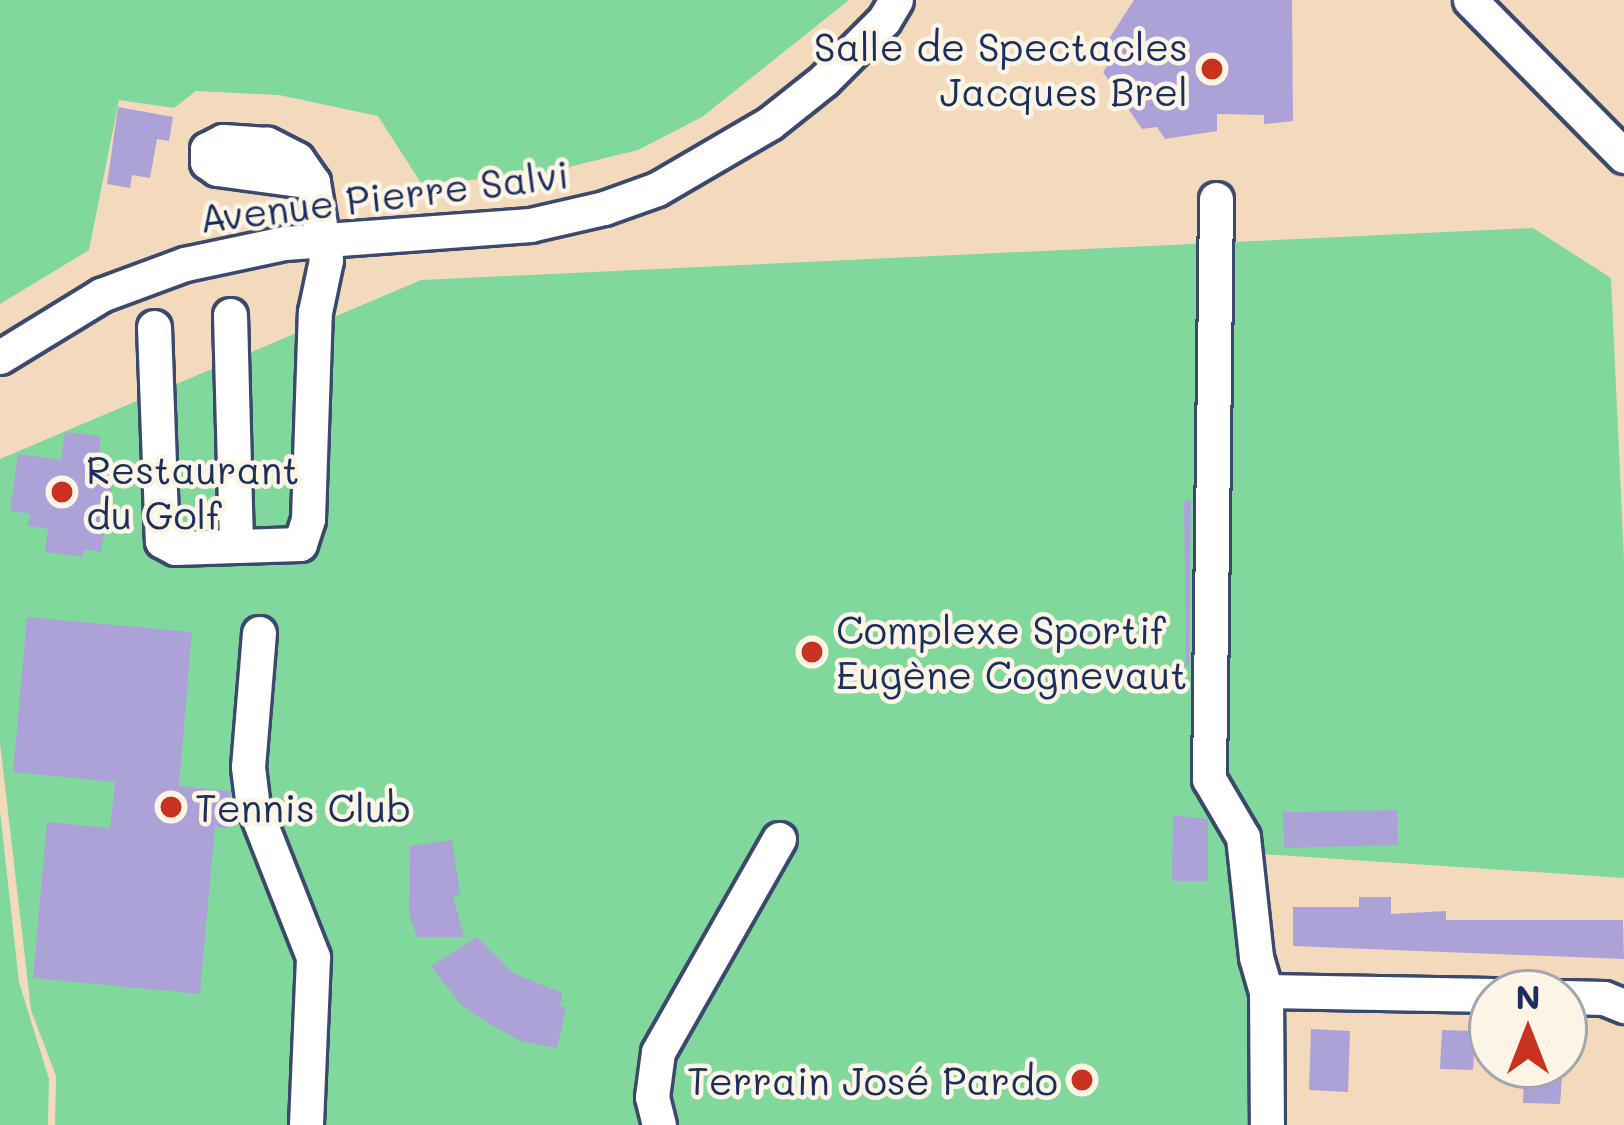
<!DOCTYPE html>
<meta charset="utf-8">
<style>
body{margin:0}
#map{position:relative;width:1624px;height:1125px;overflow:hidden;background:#f3dabc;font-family:Mali,sans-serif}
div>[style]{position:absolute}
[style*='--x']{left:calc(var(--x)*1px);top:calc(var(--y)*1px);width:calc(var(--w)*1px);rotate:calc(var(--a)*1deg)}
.green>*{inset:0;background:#81d89d}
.building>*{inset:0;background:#aca2d8}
.roads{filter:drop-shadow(3px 0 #3b496c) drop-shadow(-3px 0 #3b496c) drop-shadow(0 3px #3b496c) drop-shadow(0 -3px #3b496c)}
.minor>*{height:33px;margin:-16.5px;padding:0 16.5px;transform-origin:16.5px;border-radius:16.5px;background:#fff}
.dots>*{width:33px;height:33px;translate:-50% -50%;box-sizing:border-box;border:6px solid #fcf5e5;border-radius:50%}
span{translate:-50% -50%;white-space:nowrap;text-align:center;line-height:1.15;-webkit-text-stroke:9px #fcf5e5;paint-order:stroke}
.poi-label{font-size:39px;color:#1b2f5e}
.right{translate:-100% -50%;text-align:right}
.left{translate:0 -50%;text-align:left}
.street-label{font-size:39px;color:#1b2f5e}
.north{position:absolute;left:1468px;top:969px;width:120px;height:120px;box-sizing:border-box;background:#fcf5e5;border:3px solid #a2a6af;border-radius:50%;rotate:0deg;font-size:33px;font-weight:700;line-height:48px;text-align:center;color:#1b2f5e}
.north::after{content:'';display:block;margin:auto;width:42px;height:54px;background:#c8321e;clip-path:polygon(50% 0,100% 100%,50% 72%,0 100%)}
</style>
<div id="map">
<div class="green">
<div style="clip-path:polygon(0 0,849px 0,702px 117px,638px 150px,532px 176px,421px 183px,378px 116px,279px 95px,196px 91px,174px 108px,119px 100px,89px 250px,0 304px)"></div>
<div style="clip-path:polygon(1533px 228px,1611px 278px,1624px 560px,1624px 878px,1262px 854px,1262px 1125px,55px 1125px,56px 1076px,31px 1010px,0 743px,0 459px,421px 280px)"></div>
<div style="clip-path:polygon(0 811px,19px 982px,49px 1079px,48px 1125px,0 1125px)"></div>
</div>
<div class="building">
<div style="clip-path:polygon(1134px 0,1292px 0,1293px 121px,1264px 124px,1264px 115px,1217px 114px,1217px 131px,1165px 139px,1157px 127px,1142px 129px,1103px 72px,1113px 57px,1105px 45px)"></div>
<div style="clip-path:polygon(118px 107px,173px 117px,169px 141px,157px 139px,150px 178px,132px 175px,130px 188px,107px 184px)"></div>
<div style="clip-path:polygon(65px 432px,100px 436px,100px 472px,114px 474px,101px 552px,84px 549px,82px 557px,45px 552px,48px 529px,28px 526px,30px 514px,10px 511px,18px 454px,61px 460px)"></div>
<div style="clip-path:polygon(1191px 500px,1189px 666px,1186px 666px,1184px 501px)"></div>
<div style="clip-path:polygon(27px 617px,192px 632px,179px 786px,230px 791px,230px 798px,228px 828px,215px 827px,200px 994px,33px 978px,47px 822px,110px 828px,115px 782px,13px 772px)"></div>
<div style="clip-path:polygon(1397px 810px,1398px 845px,1284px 848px,1283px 812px)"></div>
<div style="clip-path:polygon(1173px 815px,1208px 819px,1208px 881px,1172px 881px)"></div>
<div style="clip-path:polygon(452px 840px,460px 894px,453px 896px,464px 937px,417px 937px,409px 915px,410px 846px)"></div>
<div style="clip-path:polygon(1359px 897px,1391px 897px,1391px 914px,1446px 911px,1446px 920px,1623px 920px,1624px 959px,1293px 946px,1293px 907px,1359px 907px)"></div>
<div style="clip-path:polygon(477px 937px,513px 973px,562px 993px,560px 1006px,566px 1008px,557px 1048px,520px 1041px,490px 1024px,460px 1004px,431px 966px)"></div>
<div style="clip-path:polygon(1311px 1029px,1350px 1031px,1348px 1092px,1309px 1090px)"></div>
<div style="clip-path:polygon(1442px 1030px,1475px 1031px,1473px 1070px,1440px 1069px)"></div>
<div style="clip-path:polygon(1524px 1065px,1563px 1065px,1560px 1104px,1523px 1103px)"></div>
</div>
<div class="roads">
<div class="minor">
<div style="--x:1470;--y:0;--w:219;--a:45.4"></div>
<div style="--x:1216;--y:199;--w:580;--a:90.69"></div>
<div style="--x:1209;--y:779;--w:67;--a:59.6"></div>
<div style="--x:1243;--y:837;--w:121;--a:83.8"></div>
<div style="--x:1256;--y:957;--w:35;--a:74"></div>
<div style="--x:1266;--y:991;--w:134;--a:89.6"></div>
<div style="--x:230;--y:315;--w:231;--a:88.5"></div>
<div style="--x:154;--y:327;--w:214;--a:87.9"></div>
<div style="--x:162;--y:541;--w:15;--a:28"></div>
<div style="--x:175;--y:548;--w:125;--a:-1.8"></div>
<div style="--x:300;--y:544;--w:26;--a:-72"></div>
<div style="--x:308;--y:519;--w:207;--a:-88.1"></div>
<div style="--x:315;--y:312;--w:53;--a:-78.1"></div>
<div style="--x:326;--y:260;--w:79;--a:-99.5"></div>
<div style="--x:313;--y:182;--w:28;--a:-125"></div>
<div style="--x:297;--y:159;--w:34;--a:-153"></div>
<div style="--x:267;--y:144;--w:44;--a:-176.1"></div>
<div style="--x:223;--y:141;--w:18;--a:153"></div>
<div style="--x:207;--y:149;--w:13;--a:90"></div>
<div style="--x:207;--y:162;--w:12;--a:35"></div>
<div style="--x:217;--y:169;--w:97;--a:7.7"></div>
<div style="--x:0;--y:357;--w:119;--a:-31.5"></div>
<div style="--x:101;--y:295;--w:90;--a:-20.3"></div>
<div style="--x:185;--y:264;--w:102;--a:-11.9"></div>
<div style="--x:285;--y:243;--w:246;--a:-4.2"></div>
<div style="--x:530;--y:225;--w:76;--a:-12.9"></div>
<div style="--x:604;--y:208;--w:56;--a:-19.7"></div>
<div style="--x:657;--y:189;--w:131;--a:-30.3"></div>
<div style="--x:770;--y:123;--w:69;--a:-38.5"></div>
<div style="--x:824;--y:80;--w:85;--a:-45"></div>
<div style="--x:884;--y:20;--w:23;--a:-59"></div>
<div style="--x:259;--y:633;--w:134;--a:94.7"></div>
<div style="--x:248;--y:767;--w:35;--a:83"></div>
<div style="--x:252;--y:802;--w:167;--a:68.5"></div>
<div style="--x:313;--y:957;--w:168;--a:92.4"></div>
<div style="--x:1266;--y:991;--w:226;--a:1"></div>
<div style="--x:1564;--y:997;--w:40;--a:1.4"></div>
<div style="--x:1604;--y:998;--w:22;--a:22"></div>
<div style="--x:659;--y:1125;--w:29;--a:-104"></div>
<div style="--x:652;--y:1097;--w:45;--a:-82.4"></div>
<div style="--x:658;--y:1052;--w:245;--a:-60.4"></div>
</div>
</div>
<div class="dots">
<div style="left:1212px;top:69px;background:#c8321e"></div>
<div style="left:62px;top:492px;background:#c8321e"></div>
<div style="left:812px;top:652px;background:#c8321e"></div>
<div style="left:171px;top:807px;background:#c8321e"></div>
<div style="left:1082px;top:1080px;background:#c8321e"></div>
</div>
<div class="poi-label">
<span class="right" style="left:1188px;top:69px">Salle de Spectacles<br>Jacques Brel</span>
<span class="left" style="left:86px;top:492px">Restaurant<br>du Golf</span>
<span class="left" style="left:836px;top:652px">Complexe Sportif<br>Eugène Cognevaut</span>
<span class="left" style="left:195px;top:807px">Tennis Club</span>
<span class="right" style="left:1058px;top:1080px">Terrain José Pardo</span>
</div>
<div class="street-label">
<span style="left:384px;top:196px;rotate:-7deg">Avenue Pierre Salvi</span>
</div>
<div class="north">N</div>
</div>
